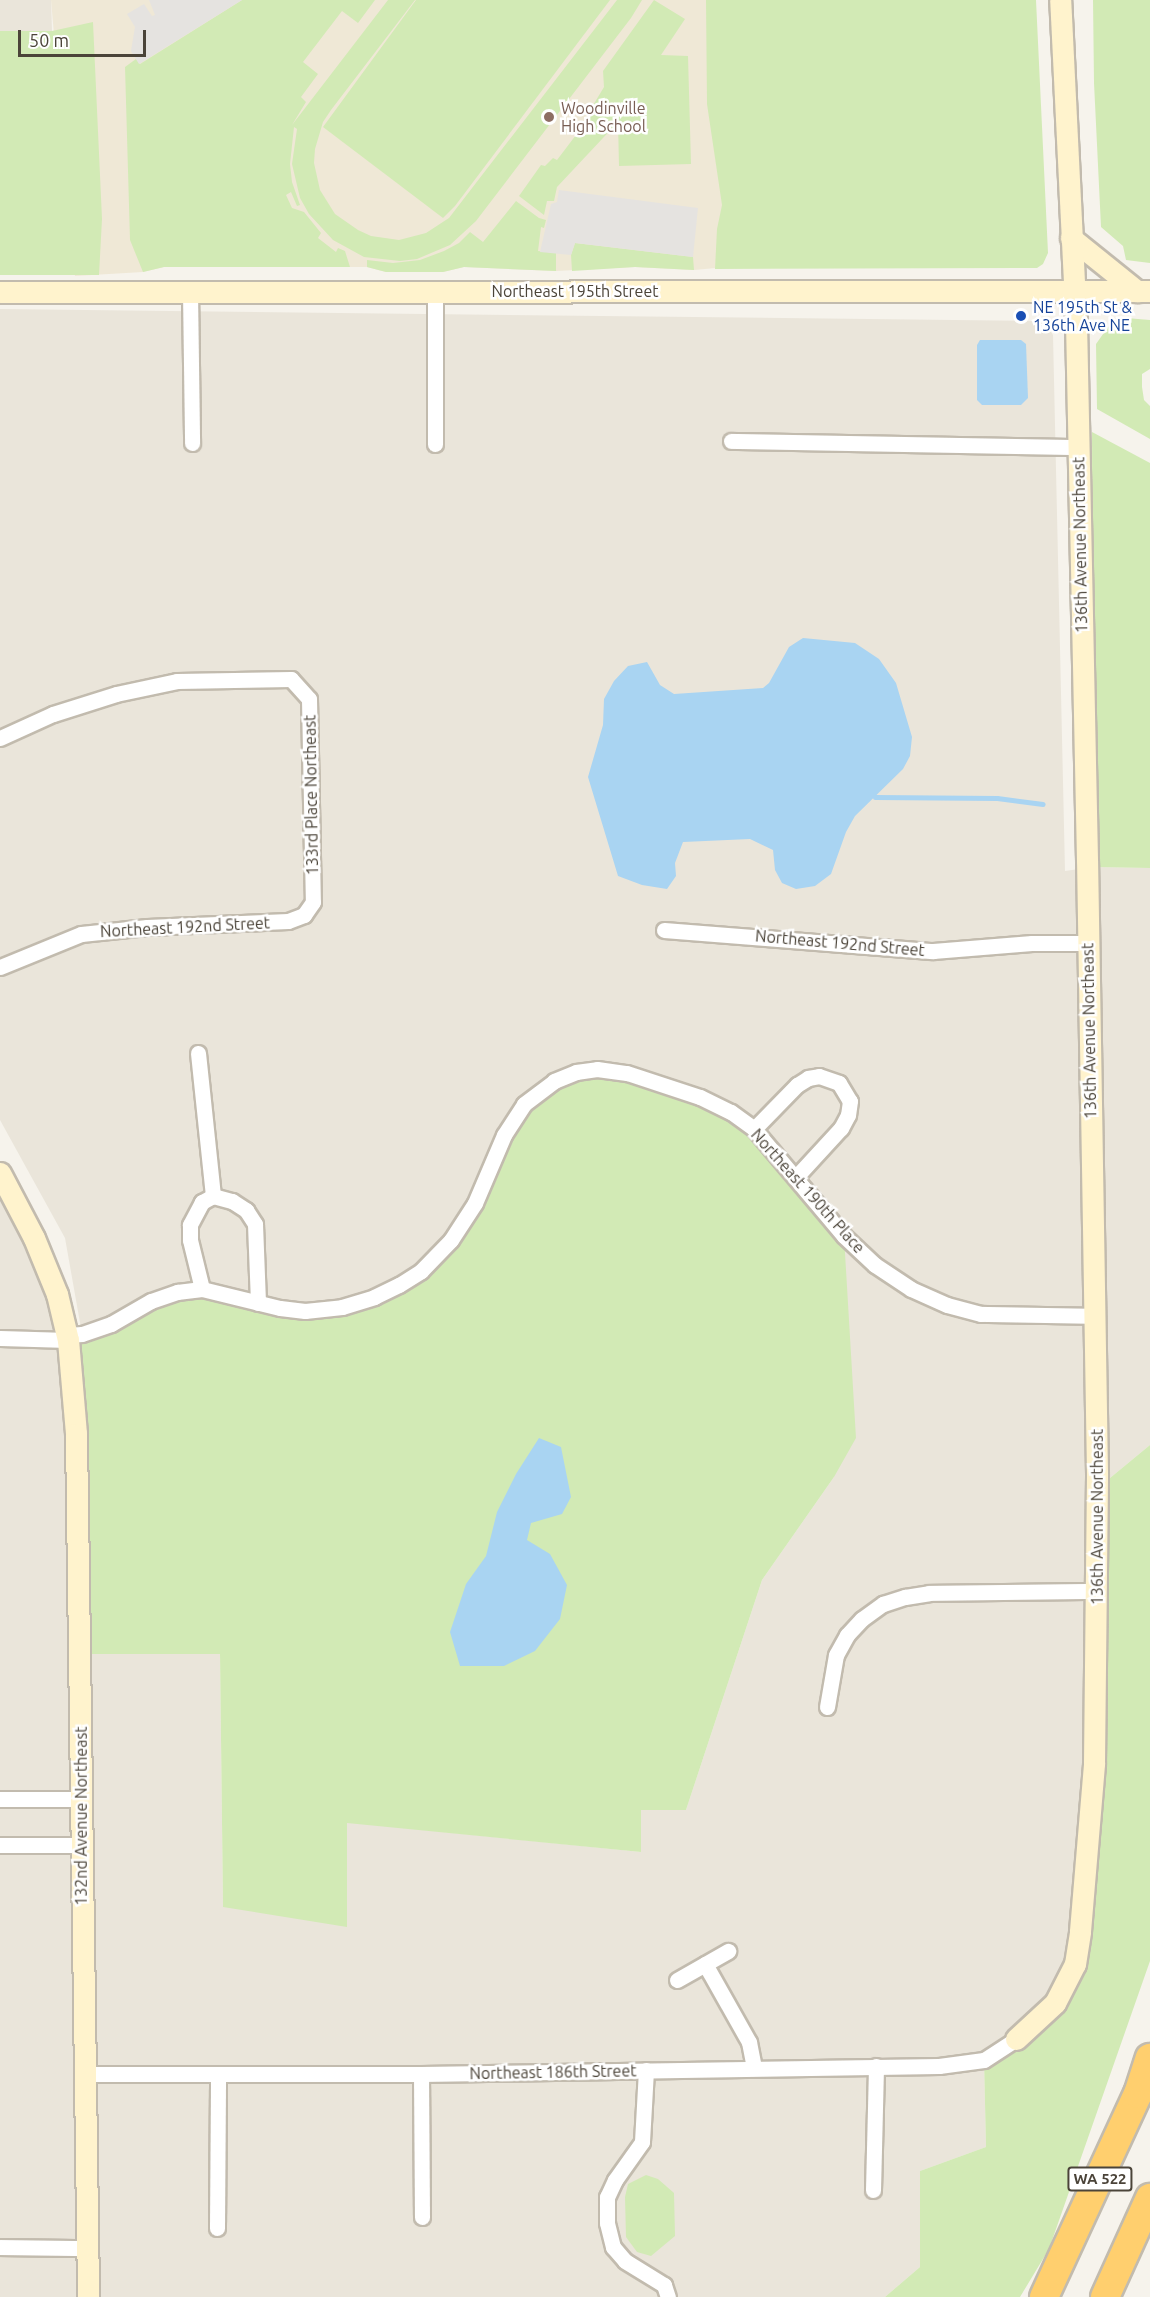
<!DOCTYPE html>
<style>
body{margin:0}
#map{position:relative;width:1150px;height:2297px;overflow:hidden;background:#f6f3ec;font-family:Ubuntu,sans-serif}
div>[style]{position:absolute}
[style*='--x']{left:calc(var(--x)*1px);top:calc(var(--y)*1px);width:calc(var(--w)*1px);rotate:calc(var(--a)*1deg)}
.residential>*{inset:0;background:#eae5da}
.education>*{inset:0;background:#efe8d6}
.green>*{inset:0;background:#d2eab5}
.parking>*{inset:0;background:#e5e3e0}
.water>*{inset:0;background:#a9d4f2}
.stream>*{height:5px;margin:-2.5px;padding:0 2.5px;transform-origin:2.5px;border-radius:2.5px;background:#a9d4f2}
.roads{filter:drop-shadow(2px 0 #c2bbae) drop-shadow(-2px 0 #c2bbae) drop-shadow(0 2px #c2bbae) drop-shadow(0 -2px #c2bbae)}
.street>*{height:15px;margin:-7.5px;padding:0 7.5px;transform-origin:7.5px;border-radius:7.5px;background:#fff}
.secondary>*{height:21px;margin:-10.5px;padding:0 10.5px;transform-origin:10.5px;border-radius:10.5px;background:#fff3cd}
.highway>*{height:28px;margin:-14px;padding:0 14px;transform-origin:14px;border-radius:14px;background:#ffcf6e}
.dots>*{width:16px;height:16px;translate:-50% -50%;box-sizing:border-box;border:3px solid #fff;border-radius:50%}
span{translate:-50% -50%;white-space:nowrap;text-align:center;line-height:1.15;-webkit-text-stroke:5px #fff;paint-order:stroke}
.shield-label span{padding:2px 4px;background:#fff;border:2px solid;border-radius:4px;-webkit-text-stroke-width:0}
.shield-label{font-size:15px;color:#4b4439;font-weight:700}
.education-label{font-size:16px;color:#785e54}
.left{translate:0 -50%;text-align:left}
.street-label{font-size:16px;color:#4b4439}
.transit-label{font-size:16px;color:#164399}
.scale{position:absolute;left:18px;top:30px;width:128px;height:27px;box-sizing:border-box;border:3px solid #4b4439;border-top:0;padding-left:8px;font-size:18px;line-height:21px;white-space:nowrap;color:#4b4439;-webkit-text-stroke:4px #fff;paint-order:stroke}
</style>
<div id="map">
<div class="residential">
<div style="clip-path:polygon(0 0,51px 0,52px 31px,0 31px)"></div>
<div style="clip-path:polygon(0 309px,1036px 321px,1046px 325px,1053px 335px,1065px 871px,1093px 867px,1150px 868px,1150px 1445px,1110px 1478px,1098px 1473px,1092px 1853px,1055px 2003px,984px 2060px,986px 2147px,920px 2171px,920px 2267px,885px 2297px,0 2297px,0 1192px,220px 1654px,223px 1907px,347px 1822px,641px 1852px,641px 1810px,686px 1810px,762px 1580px,834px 1477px,451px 1240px,374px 1297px,82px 1334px,65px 1238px,0 1120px)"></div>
</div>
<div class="education">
<div style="clip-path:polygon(51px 0,1035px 0,1035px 263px,1027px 268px,727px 267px,694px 270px,635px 267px,556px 271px,464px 267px,443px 272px,386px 272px,367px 267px,164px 267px,143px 272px,75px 276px)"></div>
</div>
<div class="green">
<div style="clip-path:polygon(242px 0,375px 0,358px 23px,342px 11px,303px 62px,318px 74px,301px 97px,306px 102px,292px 125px,388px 0,415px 0,331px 110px,323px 122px,315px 149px,314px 163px,320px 190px,335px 214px,358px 230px,371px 236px,399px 240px,426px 233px,449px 218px,617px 0,642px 0,631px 18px,476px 221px,450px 245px,417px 259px,400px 261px,364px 257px,333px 240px,309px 214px,300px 198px,292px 164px,297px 129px,294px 127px,290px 164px,292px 182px,300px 205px,297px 206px,291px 192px,286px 195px,292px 208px,304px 212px,321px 233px,318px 238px,336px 252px,338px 248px,345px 251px,350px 267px,164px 267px,143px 272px,130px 240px,125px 67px,136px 59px,140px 64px)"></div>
<div style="clip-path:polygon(416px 0,610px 0,455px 206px,443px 218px,323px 127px)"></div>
<div style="clip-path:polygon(654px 0,685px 19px,661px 55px,688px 56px,691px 164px,619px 166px,618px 122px,557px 187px,554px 201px,547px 201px,544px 215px,519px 196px,541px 165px,545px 166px,553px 158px,557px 160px,595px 110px,592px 107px,604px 87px,603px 71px)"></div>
<div style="clip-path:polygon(706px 0,1036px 0,1048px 253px,1043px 264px,1037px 268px,1027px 268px,715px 269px,717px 229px,722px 205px,707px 104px)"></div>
<div style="clip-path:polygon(1093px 0,1150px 0,1150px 263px,1126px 260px,1123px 246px,1101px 227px,1094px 83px)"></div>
<div style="clip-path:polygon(93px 22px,102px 219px,99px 275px,0 275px,0 31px,52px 31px)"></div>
<div style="clip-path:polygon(516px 201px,539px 218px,546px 220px,544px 228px,541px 227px,538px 251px,556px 253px,556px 271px,464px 267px,443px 272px,386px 272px,367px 267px,367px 260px,393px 263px,420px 260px,444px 251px,459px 243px,470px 232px,483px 242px)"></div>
<div style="clip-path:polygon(575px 243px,693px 257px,694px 270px,635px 267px,572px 271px,571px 255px)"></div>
<div style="clip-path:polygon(1126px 318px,1150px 320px,1150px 369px,1142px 374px,1142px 387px,1144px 400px,1150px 406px,1150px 439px,1097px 409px,1096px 344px,1108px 327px)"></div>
<div style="clip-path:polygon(1092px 432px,1150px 463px,1150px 868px,1093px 867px)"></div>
<div style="clip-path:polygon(597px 1069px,731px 1112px,844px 1236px,856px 1438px,834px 1477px,762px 1580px,686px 1810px,641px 1810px,641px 1852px,347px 1823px,347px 1927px,223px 1907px,220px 1654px,80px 1654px,68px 1340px,177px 1292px,280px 1308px,374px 1297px,451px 1240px,504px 1135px,554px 1081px)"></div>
<div style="clip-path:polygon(1150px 1445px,1150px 1961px,1049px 2249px,1020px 2297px,885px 2297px,920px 2267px,920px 2171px,986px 2147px,984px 2060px,1016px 2039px,1075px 1964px,1097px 1473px,1110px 1478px)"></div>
<div style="clip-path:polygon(646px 2175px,658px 2179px,674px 2193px,675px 2236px,651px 2256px,637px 2252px,626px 2237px,625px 2197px,628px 2184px)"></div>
</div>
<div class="parking">
<div style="clip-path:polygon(149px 0,242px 0,139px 64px,131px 51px,135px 27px,127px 14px,144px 4px,152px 16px,155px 15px)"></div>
<div style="clip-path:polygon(559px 190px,698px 208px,693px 257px,575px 243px,571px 255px,540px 252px,551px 204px,557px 202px)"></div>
</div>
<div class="water">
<div style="clip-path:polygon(980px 340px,1021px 340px,1026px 344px,1028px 398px,1021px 405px,982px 405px,977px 400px,977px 345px)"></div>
<div style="clip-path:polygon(803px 638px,855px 643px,879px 659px,896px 683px,912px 737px,910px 756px,903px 769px,855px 816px,846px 832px,831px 874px,815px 886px,796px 889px,782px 883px,775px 870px,773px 850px,750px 839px,683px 842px,675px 863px,676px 876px,667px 889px,642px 885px,618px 876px,588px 777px,603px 725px,604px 699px,614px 681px,628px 666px,647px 662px,660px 685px,674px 694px,763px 688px,769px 683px,789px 647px)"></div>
<div style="clip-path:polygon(539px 1438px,561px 1447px,571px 1497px,562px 1514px,531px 1523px,527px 1540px,550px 1554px,567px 1585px,560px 1619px,535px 1651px,504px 1666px,460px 1666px,450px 1632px,466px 1584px,486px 1556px,497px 1512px,516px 1474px)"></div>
</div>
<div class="stream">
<div style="--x:875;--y:797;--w:122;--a:0.5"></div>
<div style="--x:997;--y:798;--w:46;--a:7.4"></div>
</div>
<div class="roads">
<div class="street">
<div style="--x:190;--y:292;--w:151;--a:89.2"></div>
<div style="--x:731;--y:441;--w:346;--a:1"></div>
<div style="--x:435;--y:444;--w:153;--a:-90"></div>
<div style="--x:0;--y:738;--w:58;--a:-24.4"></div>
<div style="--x:53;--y:714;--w:66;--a:-17.6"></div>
<div style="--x:116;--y:694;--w:62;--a:-12"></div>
<div style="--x:177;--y:681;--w:114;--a:-1"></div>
<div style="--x:291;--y:679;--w:27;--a:48"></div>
<div style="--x:309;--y:699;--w:203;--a:88.9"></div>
<div style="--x:313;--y:902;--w:16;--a:125"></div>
<div style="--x:304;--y:915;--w:17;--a:159"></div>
<div style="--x:288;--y:921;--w:141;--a:177.6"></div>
<div style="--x:147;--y:927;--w:66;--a:173.9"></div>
<div style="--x:81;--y:934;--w:87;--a:157.8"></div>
<div style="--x:664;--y:930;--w:270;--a:4.5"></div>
<div style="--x:933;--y:951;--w:99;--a:-4.6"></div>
<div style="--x:1032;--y:943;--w:55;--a:0"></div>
<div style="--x:198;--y:1053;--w:144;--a:84"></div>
<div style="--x:213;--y:1196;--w:13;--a:151"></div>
<div style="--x:202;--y:1202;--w:26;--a:118"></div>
<div style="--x:190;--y:1225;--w:15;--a:90"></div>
<div style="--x:190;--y:1240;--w:50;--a:76.2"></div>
<div style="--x:754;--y:1129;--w:62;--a:-45.7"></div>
<div style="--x:797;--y:1085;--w:13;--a:-32"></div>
<div style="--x:808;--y:1078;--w:11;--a:-10"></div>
<div style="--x:819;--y:1076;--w:21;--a:19"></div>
<div style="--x:839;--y:1083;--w:21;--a:59"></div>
<div style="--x:850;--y:1101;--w:14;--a:98"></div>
<div style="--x:848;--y:1115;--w:15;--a:118"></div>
<div style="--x:841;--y:1128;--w:67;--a:132.6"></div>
<div style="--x:213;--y:1196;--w:20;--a:15"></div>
<div style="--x:232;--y:1201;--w:17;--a:33"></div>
<div style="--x:246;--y:1210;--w:17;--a:57"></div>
<div style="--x:255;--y:1224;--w:79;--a:87.8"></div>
<div style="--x:67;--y:1335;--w:15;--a:-4"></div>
<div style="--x:82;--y:1334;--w:31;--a:-19"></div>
<div style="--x:111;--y:1324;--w:46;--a:-29.9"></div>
<div style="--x:151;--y:1301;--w:28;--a:-19"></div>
<div style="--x:177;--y:1292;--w:25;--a:-7"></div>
<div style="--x:202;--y:1289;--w:80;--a:13.7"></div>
<div style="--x:280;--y:1308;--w:25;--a:7"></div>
<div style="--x:305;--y:1311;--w:37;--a:-6"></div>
<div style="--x:342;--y:1307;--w:34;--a:-17"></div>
<div style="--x:374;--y:1297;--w:28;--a:-26"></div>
<div style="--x:399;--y:1285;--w:26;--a:-32"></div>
<div style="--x:421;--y:1271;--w:43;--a:-45.9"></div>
<div style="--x:451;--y:1240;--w:44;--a:-57"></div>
<div style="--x:475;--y:1203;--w:74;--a:-66.9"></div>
<div style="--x:504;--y:1135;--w:37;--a:-57"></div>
<div style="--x:524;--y:1104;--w:38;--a:-37"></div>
<div style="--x:554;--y:1081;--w:24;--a:-22"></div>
<div style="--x:576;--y:1072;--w:21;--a:-8"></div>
<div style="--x:597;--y:1069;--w:30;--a:8"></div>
<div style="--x:627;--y:1073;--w:77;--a:18.2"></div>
<div style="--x:700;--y:1097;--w:34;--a:26"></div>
<div style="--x:731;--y:1112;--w:29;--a:36"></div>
<div style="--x:754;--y:1129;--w:140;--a:49.9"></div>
<div style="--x:844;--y:1236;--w:42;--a:43.1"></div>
<div style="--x:875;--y:1265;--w:43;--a:33.7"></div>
<div style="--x:911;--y:1289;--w:39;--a:24"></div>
<div style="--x:947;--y:1305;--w:35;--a:15"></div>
<div style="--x:981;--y:1314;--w:114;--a:1"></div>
<div style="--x:0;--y:1338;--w:68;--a:1.7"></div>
<div style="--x:827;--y:1707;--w:53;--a:-80.2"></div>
<div style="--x:836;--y:1655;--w:23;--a:-61"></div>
<div style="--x:847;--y:1635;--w:22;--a:-47"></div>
<div style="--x:862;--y:1619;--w:26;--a:-36"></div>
<div style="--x:883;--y:1604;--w:23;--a:-18"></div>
<div style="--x:905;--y:1597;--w:24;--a:-9"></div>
<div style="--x:929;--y:1593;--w:169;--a:-0.7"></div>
<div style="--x:0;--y:1799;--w:81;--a:0"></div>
<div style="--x:0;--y:1845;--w:81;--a:0"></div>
<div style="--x:705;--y:1964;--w:90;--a:60.6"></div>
<div style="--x:749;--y:2042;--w:25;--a:79"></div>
<div style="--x:677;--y:1980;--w:59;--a:-29.6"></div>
<div style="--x:646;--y:2070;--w:72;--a:93.2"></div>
<div style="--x:642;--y:2142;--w:47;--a:125.4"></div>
<div style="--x:615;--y:2180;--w:19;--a:115"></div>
<div style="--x:607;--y:2197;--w:26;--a:90"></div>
<div style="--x:607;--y:2223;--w:25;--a:76"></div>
<div style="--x:613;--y:2247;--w:18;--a:49"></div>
<div style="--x:625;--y:2261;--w:46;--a:31.6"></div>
<div style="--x:664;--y:2285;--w:13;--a:72"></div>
<div style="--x:83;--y:2074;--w:338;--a:0"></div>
<div style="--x:421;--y:2074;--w:518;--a:-0.88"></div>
<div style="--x:939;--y:2066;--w:45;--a:-7.6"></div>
<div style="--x:984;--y:2060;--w:38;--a:-33"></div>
<div style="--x:421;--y:2074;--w:143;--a:89.6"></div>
<div style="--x:873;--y:2190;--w:124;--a:-88.6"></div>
<div style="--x:217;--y:2228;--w:154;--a:-89.6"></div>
<div style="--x:0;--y:2247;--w:86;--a:0.7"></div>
</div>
<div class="secondary">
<div style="--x:1071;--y:238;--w:85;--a:38.8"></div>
<div style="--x:0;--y:292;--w:1150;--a:-0.05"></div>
<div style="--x:0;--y:1173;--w:73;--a:62.4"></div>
<div style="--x:34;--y:1238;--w:61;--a:67.7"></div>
<div style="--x:57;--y:1294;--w:47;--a:76.6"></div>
<div style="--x:68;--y:1340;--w:94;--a:85.1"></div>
<div style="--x:76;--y:1434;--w:863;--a:89.2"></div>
<div style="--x:1016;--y:2039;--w:53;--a:-42.7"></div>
<div style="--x:1055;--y:2003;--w:44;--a:-62.9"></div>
<div style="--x:1075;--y:1964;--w:33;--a:-81"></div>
<div style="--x:1080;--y:1931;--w:169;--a:-85.2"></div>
<div style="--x:1094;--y:1763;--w:290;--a:-89.4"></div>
<div style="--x:1097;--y:1473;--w:613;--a:-90.93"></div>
<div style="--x:1087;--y:860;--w:537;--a:-91.17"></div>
<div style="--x:1076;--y:323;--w:323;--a:-92.8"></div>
</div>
<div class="highway">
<div style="--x:1044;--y:2297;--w:224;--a:-65.2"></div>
<div style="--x:1138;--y:2094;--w:38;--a:-72"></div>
<div style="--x:1105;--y:2297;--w:109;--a:-65.6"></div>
</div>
</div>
<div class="dots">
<div style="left:549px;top:117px;background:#8d6e63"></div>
<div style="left:1021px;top:316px;background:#1a4fb4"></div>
</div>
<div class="shield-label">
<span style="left:1100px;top:2179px">WA 522</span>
</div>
<div class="education-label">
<span class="left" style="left:561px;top:117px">Woodinville<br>High School</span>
</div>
<div class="street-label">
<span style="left:575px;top:291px">Northeast 195th Street</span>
<span style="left:1080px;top:545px;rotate:-91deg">136th Avenue Northeast</span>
<span style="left:311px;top:795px;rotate:-91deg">133rd Place Northeast</span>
<span style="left:185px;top:927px;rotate:-3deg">Northeast 192nd Street</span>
<span style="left:840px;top:943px;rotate:5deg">Northeast 192nd Street</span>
<span style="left:1089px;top:1031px;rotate:-91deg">136th Avenue Northeast</span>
<span style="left:808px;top:1191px;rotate:48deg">Northeast 190th Place</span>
<span style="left:1097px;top:1517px;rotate:-90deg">136th Avenue Northeast</span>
<span style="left:81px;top:1816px;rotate:-90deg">132nd Avenue Northeast</span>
<span style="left:553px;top:2072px;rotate:-1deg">Northeast 186th Street</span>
</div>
<div class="transit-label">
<span class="left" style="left:1033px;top:316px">NE 195th St &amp;<br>136th Ave NE</span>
</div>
<div class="scale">50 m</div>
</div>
